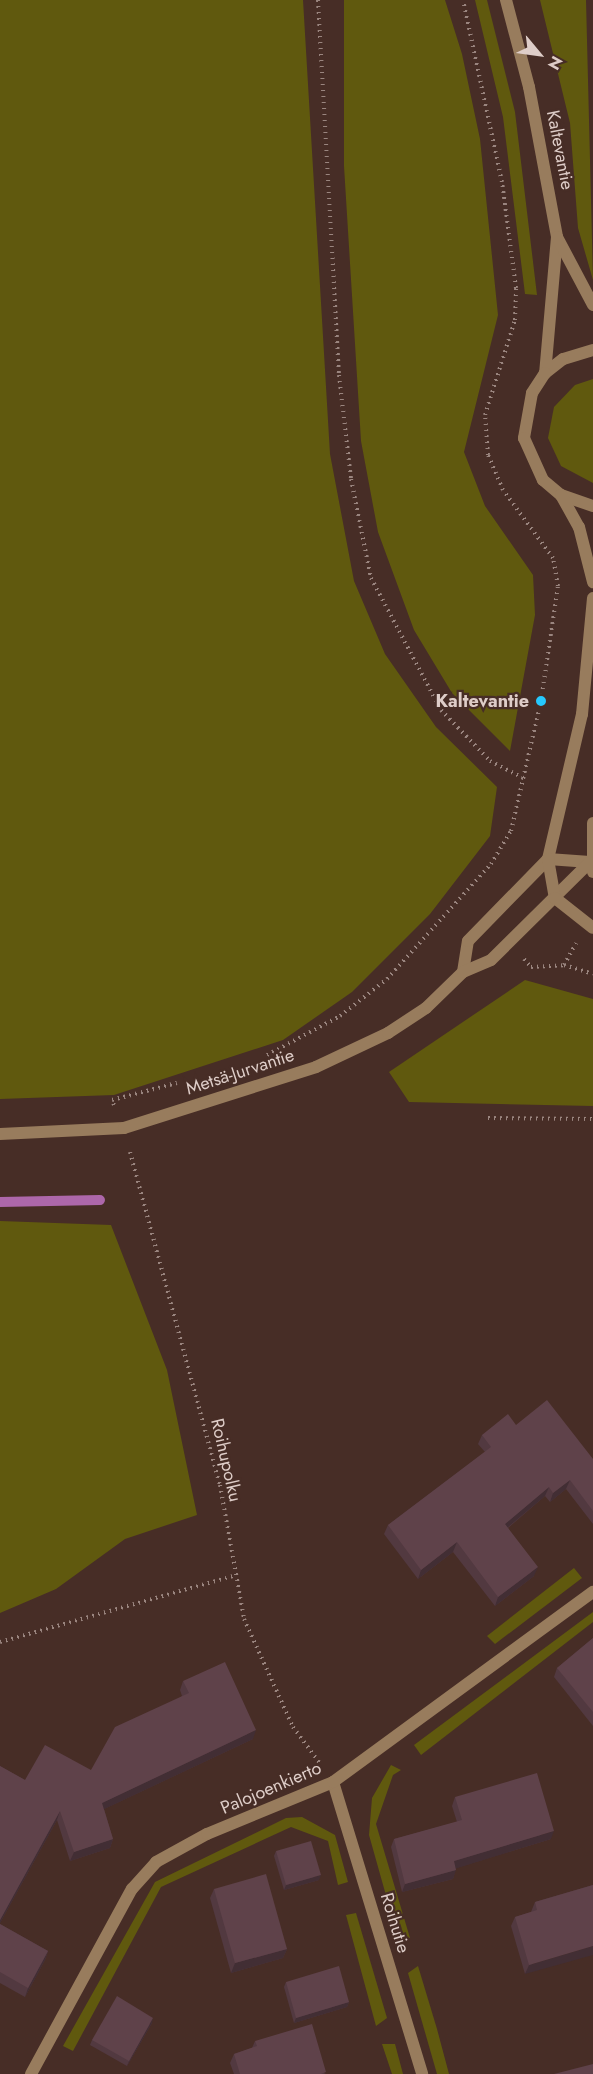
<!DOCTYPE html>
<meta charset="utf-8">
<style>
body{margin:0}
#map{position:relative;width:593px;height:2074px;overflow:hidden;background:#472d26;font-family:Jost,sans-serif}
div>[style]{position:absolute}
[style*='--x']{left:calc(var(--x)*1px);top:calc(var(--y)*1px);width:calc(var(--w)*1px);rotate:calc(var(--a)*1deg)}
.green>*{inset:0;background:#60590e}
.stream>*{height:10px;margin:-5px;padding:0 5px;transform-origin:5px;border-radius:5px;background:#ad67aa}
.path>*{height:4px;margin-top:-2px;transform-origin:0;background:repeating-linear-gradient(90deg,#9a857f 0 1.5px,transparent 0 6px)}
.minor>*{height:12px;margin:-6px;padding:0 6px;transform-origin:6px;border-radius:6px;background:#987c5d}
.tertiary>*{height:12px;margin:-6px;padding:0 6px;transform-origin:6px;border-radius:6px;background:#987c5d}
.wall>*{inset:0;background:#523940}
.shaded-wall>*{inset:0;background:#422e34}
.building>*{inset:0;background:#5f424a}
.dots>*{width:16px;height:16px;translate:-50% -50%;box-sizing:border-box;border:3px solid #472d26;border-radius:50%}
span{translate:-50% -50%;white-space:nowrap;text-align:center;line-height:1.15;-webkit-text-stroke:4.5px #472d26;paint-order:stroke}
.street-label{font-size:18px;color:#decdc8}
.poi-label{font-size:18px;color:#decdc8;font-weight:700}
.right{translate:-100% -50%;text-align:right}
.north{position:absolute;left:509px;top:24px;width:60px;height:60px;-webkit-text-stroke:4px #472d26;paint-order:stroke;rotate:119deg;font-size:16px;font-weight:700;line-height:24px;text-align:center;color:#decdc8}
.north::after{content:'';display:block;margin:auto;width:21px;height:27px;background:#decdc8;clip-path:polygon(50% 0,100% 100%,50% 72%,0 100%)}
</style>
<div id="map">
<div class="green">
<div style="clip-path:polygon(0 0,303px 0,330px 454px,354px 581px,385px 654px,436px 727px,497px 787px,490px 836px,430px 914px,352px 992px,283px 1040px,114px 1095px,0 1099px)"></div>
<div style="clip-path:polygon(344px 0,445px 0,462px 54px,480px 139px,498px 315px,464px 452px,485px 506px,533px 575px,535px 615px,510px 751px,452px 693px,414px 630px,378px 532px,361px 441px,344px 166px)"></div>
<div style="clip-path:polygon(475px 0,487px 0,515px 112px,537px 295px,525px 294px,503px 117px)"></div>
<div style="clip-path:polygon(540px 0,586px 0,593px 280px,578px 228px,570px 123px)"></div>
<div style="clip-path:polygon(593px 379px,593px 483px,561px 466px,548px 438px,554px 407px,575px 385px)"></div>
<div style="clip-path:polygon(525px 980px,593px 999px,593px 1106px,409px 1102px,389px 1072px)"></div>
<div style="clip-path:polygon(0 1221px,111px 1225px,167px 1370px,197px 1515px,125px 1539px,56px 1589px,0 1613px)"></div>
<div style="clip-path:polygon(574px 1568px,582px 1578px,495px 1644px,487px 1636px)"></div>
<div style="clip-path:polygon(593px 1612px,593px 1622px,421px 1755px,414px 1745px)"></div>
<div style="clip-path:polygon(391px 1765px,401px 1770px,393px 1775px,376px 1824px,410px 1938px,398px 1938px,369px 1835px,372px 1798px)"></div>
<div style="clip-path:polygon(302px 1817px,335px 1835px,348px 1882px,338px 1885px,328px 1841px,291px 1827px,161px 1887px,73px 2051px,63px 2046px,155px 1882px,286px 1818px)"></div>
<div style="clip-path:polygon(356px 1913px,387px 2018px,376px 2026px,346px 1915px)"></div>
<div style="clip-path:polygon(418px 1966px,437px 2029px,449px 2074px,437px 2074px,408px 1973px)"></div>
<div style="clip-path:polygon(382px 2044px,395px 2044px,403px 2074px,392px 2074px)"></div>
</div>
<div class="stream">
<div style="--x:0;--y:1202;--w:100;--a:-1.1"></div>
</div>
<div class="path">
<div style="--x:318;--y:0;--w:376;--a:86.8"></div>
<div style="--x:339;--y:375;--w:105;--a:83.4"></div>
<div style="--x:351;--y:479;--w:101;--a:78.6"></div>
<div style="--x:371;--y:578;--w:149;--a:62.1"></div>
<div style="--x:441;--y:710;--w:71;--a:46.1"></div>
<div style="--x:490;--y:761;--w:39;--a:27"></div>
<div style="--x:524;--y:959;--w:11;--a:49"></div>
<div style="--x:531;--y:967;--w:33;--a:-3"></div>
<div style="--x:564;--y:965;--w:30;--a:17"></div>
<div style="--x:564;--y:965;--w:25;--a:-61"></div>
<div style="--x:267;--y:1055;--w:83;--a:-28.1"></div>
<div style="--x:340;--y:1016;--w:60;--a:-38.2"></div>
<div style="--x:387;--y:979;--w:155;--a:-47.9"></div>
<div style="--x:491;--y:864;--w:39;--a:-59"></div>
<div style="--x:511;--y:831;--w:133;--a:-77"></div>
<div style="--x:541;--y:701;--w:116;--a:-81.6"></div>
<div style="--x:558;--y:586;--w:28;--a:-100"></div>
<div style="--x:553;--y:558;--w:84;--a:-126.3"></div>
<div style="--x:503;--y:490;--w:38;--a:-113"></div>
<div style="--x:488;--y:455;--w:40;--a:-94.3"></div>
<div style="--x:485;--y:415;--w:100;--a:-72.5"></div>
<div style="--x:515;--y:320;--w:32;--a:-88"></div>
<div style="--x:516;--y:288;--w:107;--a:-97.5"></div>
<div style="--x:502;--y:182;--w:186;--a:-102.1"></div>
<div style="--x:114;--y:1105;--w:5;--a:-112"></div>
<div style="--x:112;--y:1100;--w:67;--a:-14.7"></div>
<div style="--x:488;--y:1118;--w:105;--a:0.5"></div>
<div style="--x:130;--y:1152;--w:345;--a:74.9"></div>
<div style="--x:220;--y:1485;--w:136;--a:79.8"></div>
<div style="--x:244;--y:1619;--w:119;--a:65.6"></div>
<div style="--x:293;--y:1727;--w:44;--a:53.4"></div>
<div style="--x:0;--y:1642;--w:242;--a:-15.8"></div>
</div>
<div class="minor">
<div style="--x:463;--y:972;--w:31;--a:-81"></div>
<div style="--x:468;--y:941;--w:115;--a:-45.7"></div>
<div style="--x:548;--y:859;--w:42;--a:4.1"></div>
<div style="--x:0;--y:1134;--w:124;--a:-2.8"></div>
<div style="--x:124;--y:1128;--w:201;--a:-17.6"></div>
<div style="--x:316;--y:1067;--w:80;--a:-25.3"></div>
<div style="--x:388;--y:1033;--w:45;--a:-33.3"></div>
<div style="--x:426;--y:1008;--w:52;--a:-44.2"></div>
<div style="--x:463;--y:972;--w:30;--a:-23"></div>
<div style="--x:491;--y:960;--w:139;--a:-44.7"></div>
<div style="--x:333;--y:1782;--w:305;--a:73"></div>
<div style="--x:31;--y:2074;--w:211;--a:-61.4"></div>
<div style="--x:132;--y:1889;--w:36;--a:-48"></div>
<div style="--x:156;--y:1862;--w:58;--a:-28.8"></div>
<div style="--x:207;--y:1834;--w:136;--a:-22.4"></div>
<div style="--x:333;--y:1782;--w:322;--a:-36.2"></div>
</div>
<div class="tertiary">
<div style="--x:506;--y:0;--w:90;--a:75.2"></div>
<div style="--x:529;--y:87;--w:153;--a:79.4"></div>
<div style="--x:557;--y:237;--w:137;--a:95"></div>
<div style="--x:557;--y:237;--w:77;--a:62.1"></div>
<div style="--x:593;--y:350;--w:31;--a:163"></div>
<div style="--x:563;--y:359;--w:23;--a:142"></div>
<div style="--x:545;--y:373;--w:24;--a:123"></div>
<div style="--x:532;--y:393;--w:46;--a:100.1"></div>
<div style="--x:524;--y:438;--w:46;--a:65.7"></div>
<div style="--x:543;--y:480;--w:23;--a:40"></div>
<div style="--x:561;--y:495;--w:34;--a:19"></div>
<div style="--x:561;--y:495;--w:37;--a:61"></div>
<div style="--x:579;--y:527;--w:57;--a:75.7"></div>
<div style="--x:593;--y:598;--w:117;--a:95.4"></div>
<div style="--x:582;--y:714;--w:149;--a:103.2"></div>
<div style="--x:548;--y:859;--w:40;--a:80"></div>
<div style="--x:555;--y:898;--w:48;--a:38.3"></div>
<div style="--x:593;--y:823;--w:49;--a:90"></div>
</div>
<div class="wall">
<div style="clip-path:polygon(516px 1425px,593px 1459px,593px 1524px,566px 1489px,550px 1502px,545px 1496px,508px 1528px,534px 1576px,495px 1606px,453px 1552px,418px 1579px,384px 1534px,388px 1525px,485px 1452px,478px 1444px,482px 1435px)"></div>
<div style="clip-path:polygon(593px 1638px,593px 1726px,554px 1677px,557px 1668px)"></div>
<div style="clip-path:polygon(183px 1681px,253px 1739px,104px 1809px,113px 1839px,110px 1848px,70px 1861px,57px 1820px,0 1923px,0 1766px,25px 1780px,91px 1770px,182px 1696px,180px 1690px)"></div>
<div style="clip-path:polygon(455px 1797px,551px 1839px,456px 1868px,453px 1879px,402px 1892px,391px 1847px,394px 1839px,457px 1822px,452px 1806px)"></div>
<div style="clip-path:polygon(276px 1851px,319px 1880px,284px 1890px,274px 1856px)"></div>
<div style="clip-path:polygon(593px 1885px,525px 1974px,511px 1926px,515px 1917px,531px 1912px,535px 1902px)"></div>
<div style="clip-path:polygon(214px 1889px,287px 1949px,283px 1958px,231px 1973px,210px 1898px)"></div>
<div style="clip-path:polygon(0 1924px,48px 1951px,45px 1960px,25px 1997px,0 1983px)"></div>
<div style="clip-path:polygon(286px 1982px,349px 2002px,347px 2007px,294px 2023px,284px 1987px)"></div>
<div style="clip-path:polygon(152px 2023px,127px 2066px,90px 2045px,92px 2040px)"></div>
<div style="clip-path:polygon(255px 2041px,326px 2074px,234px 2074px,230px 2063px,234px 2054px,252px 2048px)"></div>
</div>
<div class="shaded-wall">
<div style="clip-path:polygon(570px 1480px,566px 1489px,550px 1502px,553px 1493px)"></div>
<div style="clip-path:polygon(549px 1487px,545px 1496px,501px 1533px,505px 1524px)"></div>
<div style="clip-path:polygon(457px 1542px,453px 1552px,418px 1579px,421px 1570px)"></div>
<div style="clip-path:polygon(538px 1567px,534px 1576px,495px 1606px,498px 1597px)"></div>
<div style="clip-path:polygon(256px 1730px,253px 1739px,98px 1812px,102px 1803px)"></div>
<div style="clip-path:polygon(60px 1811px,57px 1820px,0 1923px,0 1920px)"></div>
<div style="clip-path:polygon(554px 1831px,551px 1839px,451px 1870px,454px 1861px)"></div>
<div style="clip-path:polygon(113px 1839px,110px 1848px,70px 1861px,74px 1852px)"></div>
<div style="clip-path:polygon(456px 1870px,453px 1879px,402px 1892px,405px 1884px)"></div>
<div style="clip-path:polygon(321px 1875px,319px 1880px,284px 1890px,286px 1885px)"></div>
<div style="clip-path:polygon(593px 1946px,593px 1955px,525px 1974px,529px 1965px)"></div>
<div style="clip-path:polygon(287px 1949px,283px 1958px,231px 1973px,235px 1963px)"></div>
<div style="clip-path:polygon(48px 1951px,45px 1960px,25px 1997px,28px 1988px)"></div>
<div style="clip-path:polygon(349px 2002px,347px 2007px,294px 2023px,296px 2018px)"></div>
<div style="clip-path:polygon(153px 2018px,152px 2023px,127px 2066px,129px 2061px)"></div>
</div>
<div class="building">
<div style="clip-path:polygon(547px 1400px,593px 1459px,593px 1511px,570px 1480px,553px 1493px,549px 1487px,505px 1524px,538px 1567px,498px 1597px,457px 1542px,421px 1570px,388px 1525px,491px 1447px,482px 1435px,508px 1414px,516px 1425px)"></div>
<div style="clip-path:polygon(593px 1638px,593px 1712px,557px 1668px)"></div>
<div style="clip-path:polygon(225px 1662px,256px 1730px,102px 1803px,113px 1839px,74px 1852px,60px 1811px,0 1920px,0 1766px,25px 1780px,45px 1745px,91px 1770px,115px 1727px,189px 1693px,183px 1681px)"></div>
<div style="clip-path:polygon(537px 1773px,554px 1831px,454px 1861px,456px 1870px,405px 1884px,394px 1839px,462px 1820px,455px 1797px)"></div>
<div style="clip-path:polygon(311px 1841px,321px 1875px,286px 1885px,276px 1851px)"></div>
<div style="clip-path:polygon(266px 1874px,287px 1949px,235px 1963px,214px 1889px)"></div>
<div style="clip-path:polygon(593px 1885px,593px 1946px,529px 1965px,515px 1917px,537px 1910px,535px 1902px)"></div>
<div style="clip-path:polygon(0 1924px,48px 1951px,28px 1988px,0 1972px)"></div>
<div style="clip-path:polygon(339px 1966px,349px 2002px,296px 2018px,286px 1982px)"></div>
<div style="clip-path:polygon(117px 1996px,153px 2018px,129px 2061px,92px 2040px)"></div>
<div style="clip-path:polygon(312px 2024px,326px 2072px,321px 2074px,240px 2074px,234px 2054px,257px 2046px,255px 2041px)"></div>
<div style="clip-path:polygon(593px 2064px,593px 2074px,554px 2074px)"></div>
</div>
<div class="dots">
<div style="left:541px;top:701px;background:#26c9fe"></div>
</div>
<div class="street-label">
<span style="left:560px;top:150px;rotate:79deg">Kaltevantie</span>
<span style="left:240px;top:1072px;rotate:-18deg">Metsä-Jurvantie</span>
<span style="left:226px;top:1460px;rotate:77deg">Roihupolku</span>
<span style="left:271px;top:1788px;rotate:-23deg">Palojoenkierto</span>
<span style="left:395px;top:1923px;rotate:73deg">Roihutie</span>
</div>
<div class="poi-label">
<span class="right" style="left:529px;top:701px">Kaltevantie</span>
</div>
<div class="north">N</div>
</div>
